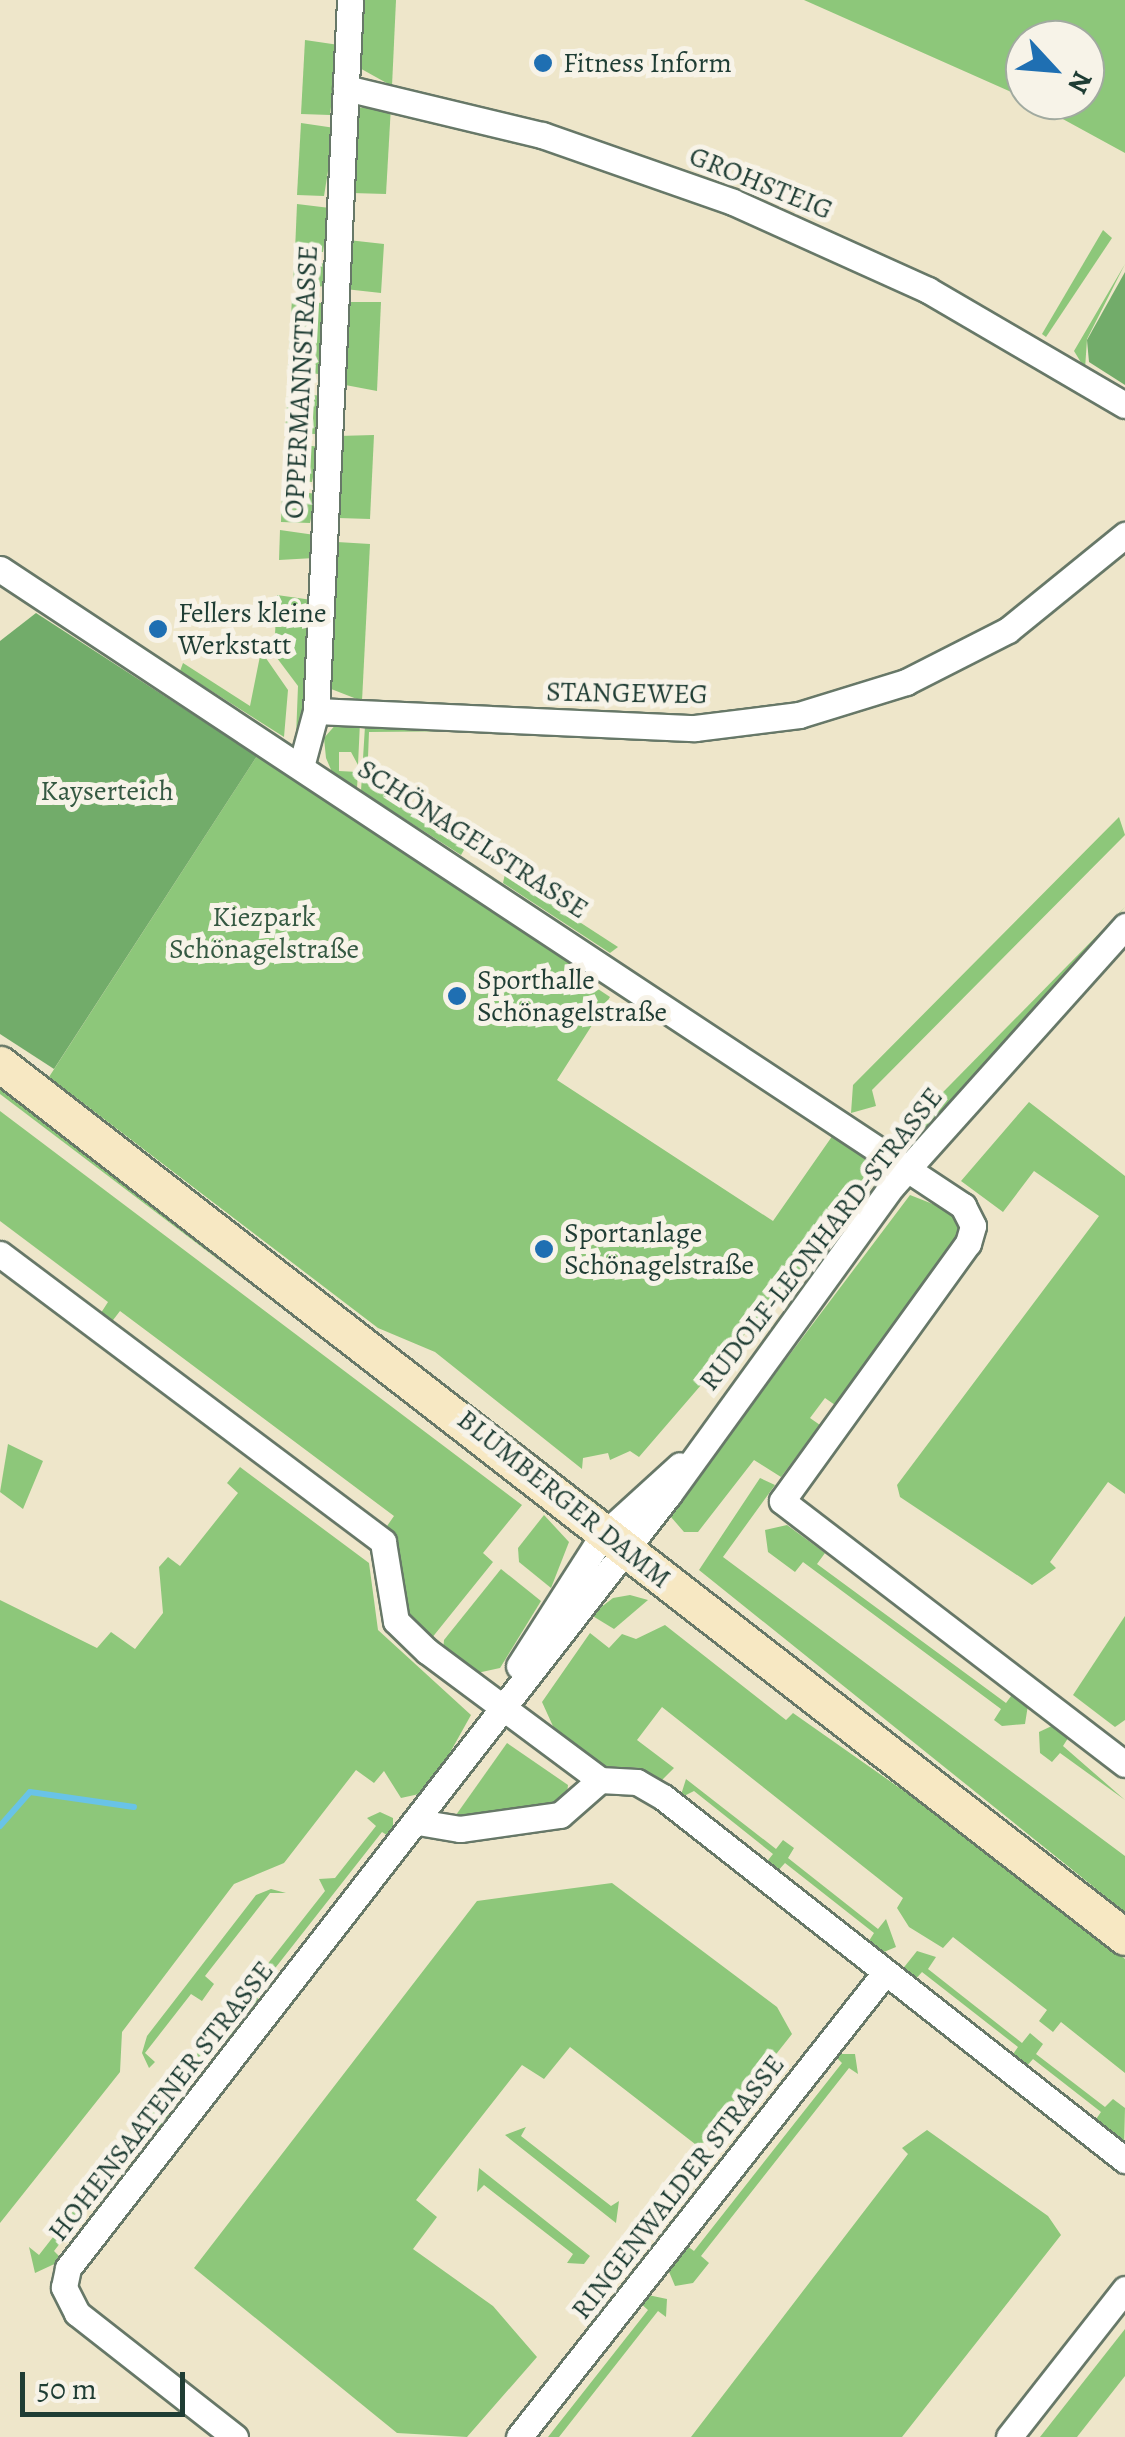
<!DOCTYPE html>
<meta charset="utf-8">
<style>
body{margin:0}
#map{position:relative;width:1125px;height:2437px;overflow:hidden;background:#eee6ca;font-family:Alegreya,serif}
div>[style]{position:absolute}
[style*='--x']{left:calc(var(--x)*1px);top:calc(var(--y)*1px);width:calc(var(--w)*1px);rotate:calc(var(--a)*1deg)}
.green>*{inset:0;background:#8dc77a}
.forest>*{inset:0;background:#72ac6a}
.stream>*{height:6px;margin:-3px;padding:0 3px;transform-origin:3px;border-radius:3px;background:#69c3e7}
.roads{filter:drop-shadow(2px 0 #677868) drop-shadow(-2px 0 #677868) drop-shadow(0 2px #677868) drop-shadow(0 -2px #677868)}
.street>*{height:25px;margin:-12.5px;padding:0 12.5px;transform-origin:12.5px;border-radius:12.5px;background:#fff}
.secondary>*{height:35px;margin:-17.5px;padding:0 17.5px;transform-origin:17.5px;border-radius:17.5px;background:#f7e8c3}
.dots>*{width:28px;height:28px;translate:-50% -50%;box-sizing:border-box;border:5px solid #f7f3e8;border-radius:50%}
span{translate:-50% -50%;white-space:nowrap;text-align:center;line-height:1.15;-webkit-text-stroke:10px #f7f3e8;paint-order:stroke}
.poi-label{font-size:28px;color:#1f3d34}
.left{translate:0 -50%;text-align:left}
.street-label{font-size:28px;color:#1f3d34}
.park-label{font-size:28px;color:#355942}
.north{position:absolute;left:1005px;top:20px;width:100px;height:100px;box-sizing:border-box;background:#f7f3e8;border:2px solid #a1aaa0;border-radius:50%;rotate:116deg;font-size:28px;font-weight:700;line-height:40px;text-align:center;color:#1f3d34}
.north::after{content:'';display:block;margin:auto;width:35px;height:45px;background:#1f6fb2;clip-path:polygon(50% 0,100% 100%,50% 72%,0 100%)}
.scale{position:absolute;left:20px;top:2372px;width:165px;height:45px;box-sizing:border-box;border:5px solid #1f3d34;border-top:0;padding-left:12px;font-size:30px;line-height:35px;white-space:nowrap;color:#1f3d34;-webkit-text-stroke:8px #f7f3e8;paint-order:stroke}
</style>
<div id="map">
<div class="green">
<div style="clip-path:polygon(360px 0,396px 0,392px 86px,356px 66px)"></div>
<div style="clip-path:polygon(804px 0,1125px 0,1125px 153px,1028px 100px,1085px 100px,1085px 40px,1025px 40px,1025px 98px)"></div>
<div style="clip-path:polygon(305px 40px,339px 45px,330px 115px,301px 114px)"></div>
<div style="clip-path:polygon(391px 106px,386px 194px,352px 193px,354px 108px)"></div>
<div style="clip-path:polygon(301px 123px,335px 128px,324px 196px,297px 195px)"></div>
<div style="clip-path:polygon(297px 204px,330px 208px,323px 252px,295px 251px)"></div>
<div style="clip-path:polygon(1103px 230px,1112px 238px,1046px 337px,1042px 334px)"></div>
<div style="clip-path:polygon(348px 240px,384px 244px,381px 293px,345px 289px)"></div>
<div style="clip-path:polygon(294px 260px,328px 264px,327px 286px,293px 288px)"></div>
<div style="clip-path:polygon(1125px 264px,1087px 339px,1085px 369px,1074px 351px)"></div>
<div style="clip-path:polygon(292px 298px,326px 304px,319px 374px,288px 372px)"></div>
<div style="clip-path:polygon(344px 302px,381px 302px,377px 391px,340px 384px)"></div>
<div style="clip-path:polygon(288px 391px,321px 396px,315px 434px,285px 433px)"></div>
<div style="clip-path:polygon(374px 435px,370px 519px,338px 518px,338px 436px)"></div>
<div style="clip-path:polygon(285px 442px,319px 447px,312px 482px,283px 480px)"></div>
<div style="clip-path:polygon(282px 489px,316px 494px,310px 523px,281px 522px)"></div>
<div style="clip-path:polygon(280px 530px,315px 535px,314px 558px,279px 560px)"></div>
<div style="clip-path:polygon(337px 542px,370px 544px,362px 701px,326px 687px)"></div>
<div style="clip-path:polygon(277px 595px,312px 600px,304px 731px,296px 737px,298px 686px,274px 654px)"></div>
<div style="clip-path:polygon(261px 651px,288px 690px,284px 737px,180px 671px,183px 663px,250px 706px)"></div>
<div style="clip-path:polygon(338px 722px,360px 722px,358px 765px,351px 752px,339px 752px,339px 771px,358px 772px,357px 788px,332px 772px,326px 758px,324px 738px)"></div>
<div style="clip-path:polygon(365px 726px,474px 731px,369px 732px,367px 783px,465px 848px,461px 855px,361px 791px)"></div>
<div style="clip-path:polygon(257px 756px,577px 966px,574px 973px,610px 997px,557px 1080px,773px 1221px,833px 1135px,875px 1166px,871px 1188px,639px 1457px,630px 1451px,610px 1460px,608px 1453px,583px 1458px,582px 1469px,435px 1352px,378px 1328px,49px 1077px)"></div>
<div style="clip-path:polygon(1119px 817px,1125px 835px,872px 1090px,876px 1106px,851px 1113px,853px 1085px)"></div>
<div style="clip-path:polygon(505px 874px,561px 910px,618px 947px,610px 953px,503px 883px)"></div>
<div style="clip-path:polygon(1125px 907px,922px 1138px,893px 1143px)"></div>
<div style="clip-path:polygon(0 1081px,530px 1496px,0 1094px)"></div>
<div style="clip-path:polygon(1029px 1102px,1125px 1176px,1125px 1494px,1108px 1482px,1050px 1562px,1056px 1568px,1032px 1585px,900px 1497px,897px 1485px,1099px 1216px,1034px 1171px,1003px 1212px,961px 1181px)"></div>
<div style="clip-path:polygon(0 1111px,522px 1505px,483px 1553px,493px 1562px,431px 1639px,401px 1606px,400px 1556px,385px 1529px,394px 1516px,120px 1311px,110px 1324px,99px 1316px,108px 1302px,0 1221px)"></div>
<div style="clip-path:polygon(910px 1195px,953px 1212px,961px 1227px,955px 1244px,835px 1405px,825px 1398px,810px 1418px,820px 1425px,781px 1477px,754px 1460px,698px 1532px,684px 1532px,671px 1517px,677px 1504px)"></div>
<div style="clip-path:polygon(8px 1444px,43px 1461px,23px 1509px,0 1492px)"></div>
<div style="clip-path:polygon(240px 1467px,369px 1563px,378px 1630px,471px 1715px,428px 1792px,401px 1798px,384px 1771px,374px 1783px,356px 1770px,284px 1863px,234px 1884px,122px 2032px,120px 2072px,0 2223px,0 1600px,97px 1648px,111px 1632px,135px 1649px,163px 1613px,159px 1567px,168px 1557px,180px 1566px,238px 1493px,227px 1483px)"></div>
<div style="clip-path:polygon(760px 1478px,775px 1485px,723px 1557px,1125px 1856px,1125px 1912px,699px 1570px)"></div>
<div style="clip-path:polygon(544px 1515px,569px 1542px,551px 1588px,519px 1562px,518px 1548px)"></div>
<div style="clip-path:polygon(787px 1525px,825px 1553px,817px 1564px,1006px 1703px,1014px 1692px,1028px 1705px,1025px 1724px,1002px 1726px,994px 1720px,1001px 1709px,803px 1562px,795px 1572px,768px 1552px,765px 1530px)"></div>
<div style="clip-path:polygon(501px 1569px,541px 1601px,500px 1668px,477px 1673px,443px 1651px,444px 1640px)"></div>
<div style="clip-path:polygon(613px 1598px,630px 1595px,648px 1600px,614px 1629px,591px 1615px)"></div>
<div style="clip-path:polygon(1125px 1616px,1125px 1720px,1115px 1727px,1073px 1695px)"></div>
<div style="clip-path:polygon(665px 1625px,786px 1720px,793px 1713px,985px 1848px,1125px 1959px,1125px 2073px,1061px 2022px,1053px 2032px,1039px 2021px,1047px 2010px,953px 1937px,943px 1948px,909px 1927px,897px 1908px,903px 1898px,662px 1707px,637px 1740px,674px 1768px,660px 1782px,640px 1768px,599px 1766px,557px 1735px,542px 1702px,590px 1633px,609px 1648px,622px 1634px,636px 1639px)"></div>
<div style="clip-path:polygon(1056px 1724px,1070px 1735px,1063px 1746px,1125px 1800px,1060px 1753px,1052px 1762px,1040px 1753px,1039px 1732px)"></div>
<div style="clip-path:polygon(507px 1743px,568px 1785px,567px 1794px,551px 1808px,456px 1815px)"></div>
<div style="clip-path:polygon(686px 1779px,776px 1849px,783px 1840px,794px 1848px,788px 1858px,878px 1929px,886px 1919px,896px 1947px,879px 1954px,867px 1944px,874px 1933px,785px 1863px,776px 1873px,765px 1864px,773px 1854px,694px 1791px,680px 1798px)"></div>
<div style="clip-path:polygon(380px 1812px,393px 1818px,393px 1839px,382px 1832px,254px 1995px,264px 2004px,256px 2014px,243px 2009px,236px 2004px,325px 1891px,319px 1879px,335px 1878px,376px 1826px,367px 1818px)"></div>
<div style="clip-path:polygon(612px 1883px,777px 2007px,792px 2034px,707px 2142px,695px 2144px,570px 2047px,544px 2079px,522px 2065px,416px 2200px,437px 2217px,413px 2249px,493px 2306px,537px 2357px,467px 2437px,397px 2433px,194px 2268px,477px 1901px)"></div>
<div style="clip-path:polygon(271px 1889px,286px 1893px,270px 1893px,205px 1976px,214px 1984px,202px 2001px,191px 1994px,145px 2053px,155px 2062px,149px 2068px,142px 2053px,147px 2036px,256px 1895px)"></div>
<div style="clip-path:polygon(917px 1951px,936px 1957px,928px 1969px,1022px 2043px,1030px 2033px,1043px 2044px,1036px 2054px,1105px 2107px,1113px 2099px,1125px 2108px,1124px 2145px,1094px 2122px,1101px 2112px,1033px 2059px,1025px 2068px,1011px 2057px,1018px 2047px,922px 1972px,914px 1981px,901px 1971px)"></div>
<div style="clip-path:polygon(227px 2016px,241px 2033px,232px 2044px,222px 2037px,164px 2110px,173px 2118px,163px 2132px,152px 2125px,54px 2251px,63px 2260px,35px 2273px,29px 2247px,39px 2255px,146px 2118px,137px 2110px,146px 2098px,156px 2105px)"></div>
<div style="clip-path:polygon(833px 2054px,855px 2054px,858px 2074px,849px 2068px,701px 2256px,709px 2263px,693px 2283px,675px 2286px,667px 2267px,683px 2243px,694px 2251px,842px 2063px)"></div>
<div style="clip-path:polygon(526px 2127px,521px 2136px,611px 2206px,619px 2201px,616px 2223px,505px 2135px)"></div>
<div style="clip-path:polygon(927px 2130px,1048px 2216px,1061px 2235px,902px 2437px,691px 2437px,908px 2154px,902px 2148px)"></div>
<div style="clip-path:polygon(479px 2168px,590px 2256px,584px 2264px,567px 2263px,573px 2254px,484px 2185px,477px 2192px)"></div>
<div style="clip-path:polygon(648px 2295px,667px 2299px,666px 2317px,658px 2311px,559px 2437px,548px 2437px,648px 2310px,638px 2301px)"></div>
<div style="clip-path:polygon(1125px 2329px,1125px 2376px,1077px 2437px,1040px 2437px)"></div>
</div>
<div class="forest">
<div style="clip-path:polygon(1125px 272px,1125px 385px,1089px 362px,1087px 340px)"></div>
<div style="clip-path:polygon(36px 613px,257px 756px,54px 1069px,0 1034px,0 641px)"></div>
</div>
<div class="stream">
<div style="--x:0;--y:1826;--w:45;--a:-48.6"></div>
<div style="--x:30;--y:1792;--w:105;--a:8.2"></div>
</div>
<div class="roads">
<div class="street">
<div style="--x:346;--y:88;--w:202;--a:13.5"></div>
<div style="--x:542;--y:135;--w:202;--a:19.3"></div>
<div style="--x:733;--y:202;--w:214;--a:24.3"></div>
<div style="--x:928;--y:290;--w:228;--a:30.3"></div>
<div style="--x:0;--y:569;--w:1155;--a:33.48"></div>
<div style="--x:963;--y:1206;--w:22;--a:63"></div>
<div style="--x:973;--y:1226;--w:18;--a:106"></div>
<div style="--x:968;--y:1243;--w:318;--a:125.8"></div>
<div style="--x:782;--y:1501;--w:432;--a:37.5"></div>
<div style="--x:316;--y:711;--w:379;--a:2.6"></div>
<div style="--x:695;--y:728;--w:105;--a:-7.1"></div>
<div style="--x:799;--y:715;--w:112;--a:-17.1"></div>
<div style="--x:906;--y:682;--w:114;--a:-27"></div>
<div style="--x:1008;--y:630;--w:151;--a:-39.1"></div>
<div style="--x:302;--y:763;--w:54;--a:-74.9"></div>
<div style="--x:316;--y:711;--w:712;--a:-87.26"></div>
<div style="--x:0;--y:1254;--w:479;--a:36.9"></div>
<div style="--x:383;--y:1542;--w:80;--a:80.7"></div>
<div style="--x:396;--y:1621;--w:43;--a:44.1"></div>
<div style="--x:427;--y:1651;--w:216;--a:36.7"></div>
<div style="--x:600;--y:1780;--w:37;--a:3"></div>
<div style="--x:637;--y:1782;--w:30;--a:30"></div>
<div style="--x:663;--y:1797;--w:588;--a:38.16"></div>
<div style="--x:519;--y:1666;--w:154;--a:-57.4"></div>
<div style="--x:602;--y:1536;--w:105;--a:-42.3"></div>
<div style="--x:418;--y:1822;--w:43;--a:9.5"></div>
<div style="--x:460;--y:1829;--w:101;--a:-8"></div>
<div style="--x:560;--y:1815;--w:53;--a:-41.2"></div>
<div style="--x:235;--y:2437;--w:201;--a:-141.9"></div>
<div style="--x:77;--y:2313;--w:29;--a:-117"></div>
<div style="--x:64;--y:2287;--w:19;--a:-78"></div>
<div style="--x:68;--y:2268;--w:980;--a:-52.17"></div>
<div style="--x:669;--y:1494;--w:382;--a:-54.1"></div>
<div style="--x:893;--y:1185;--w:348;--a:-48.1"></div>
<div style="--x:519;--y:2437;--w:590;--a:-51.75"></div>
<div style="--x:1009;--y:2437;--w:188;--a:-51.9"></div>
</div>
<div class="secondary">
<div style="--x:0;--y:1064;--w:1424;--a:37.81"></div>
</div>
</div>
<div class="dots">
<div style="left:543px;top:63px;background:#1f6fb2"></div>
<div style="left:158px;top:629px;background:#1f6fb2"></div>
<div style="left:457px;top:996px;background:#1f6fb2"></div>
<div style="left:544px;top:1249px;background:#1f6fb2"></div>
</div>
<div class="poi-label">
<span class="left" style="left:563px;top:63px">Fitness Inform</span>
<span class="left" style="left:178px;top:629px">Fellers kleine<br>Werkstatt</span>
<span class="left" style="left:477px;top:996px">Sporthalle<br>Schönagelstraße</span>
<span class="left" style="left:564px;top:1249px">Sportanlage<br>Schönagelstraße</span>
</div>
<div class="street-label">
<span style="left:761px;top:183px;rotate:22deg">GROHSTEIG</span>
<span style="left:301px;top:382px;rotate:-87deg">OPPERMANNSTRASSE</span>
<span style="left:627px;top:693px;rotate:1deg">STANGEWEG</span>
<span style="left:473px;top:839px;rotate:33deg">SCHÖNAGELSTRASSE</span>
<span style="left:821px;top:1239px;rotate:-52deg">RUDOLF-LEONHARD-STRASSE</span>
<span style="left:564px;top:1499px;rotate:39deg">BLUMBERGER DAMM</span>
<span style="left:161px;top:2101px;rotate:-52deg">HOHENSAATENER STRASSE</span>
<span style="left:678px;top:2187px;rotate:-52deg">RINGENWALDER STRASSE</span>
</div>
<div class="park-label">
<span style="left:107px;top:791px">Kayserteich</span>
<span style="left:264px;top:933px">Kiezpark<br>Schönagelstraße</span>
</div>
<div class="north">N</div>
<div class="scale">50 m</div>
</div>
